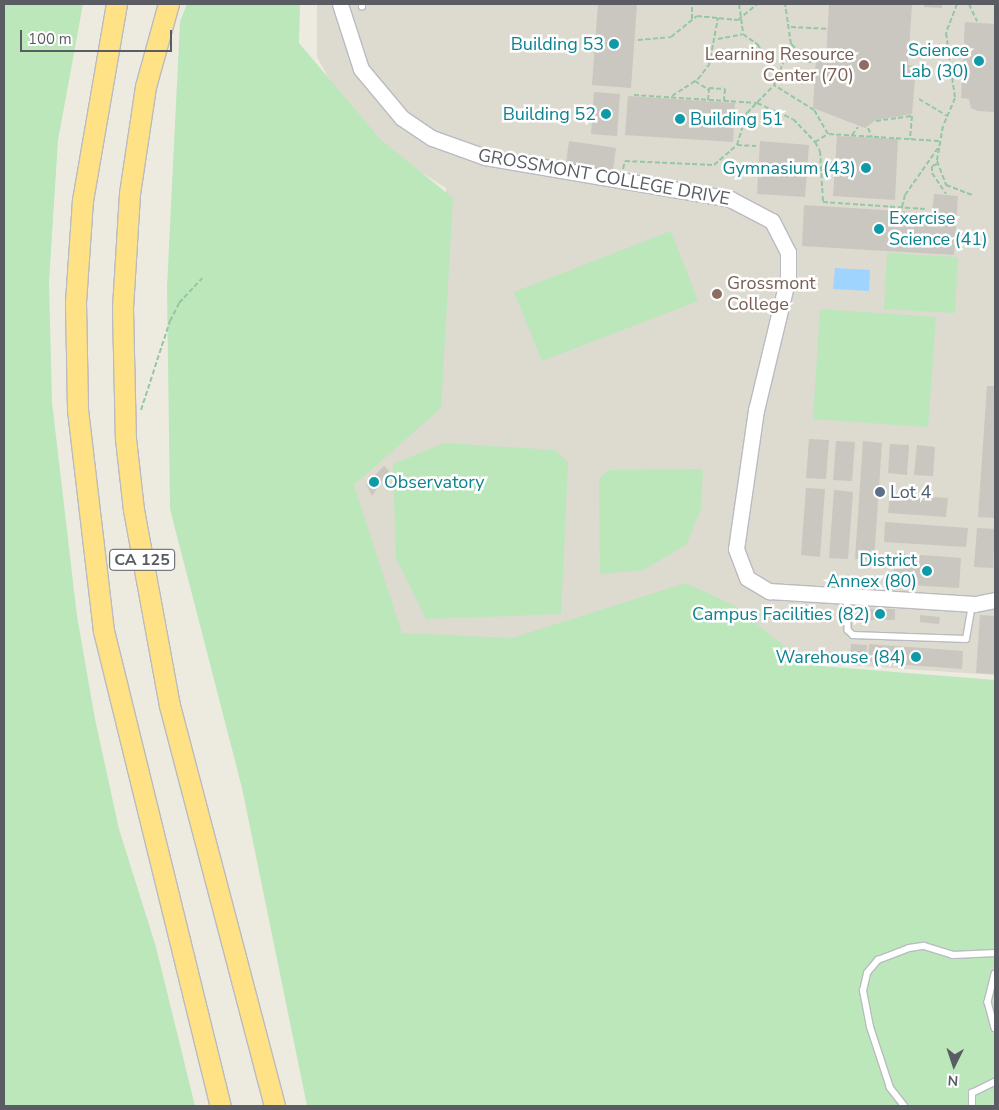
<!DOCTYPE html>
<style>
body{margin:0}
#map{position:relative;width:999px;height:1110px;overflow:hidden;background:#edebe0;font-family:"Nunito Sans",sans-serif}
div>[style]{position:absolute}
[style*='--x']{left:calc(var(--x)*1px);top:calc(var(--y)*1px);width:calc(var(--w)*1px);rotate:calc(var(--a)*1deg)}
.education>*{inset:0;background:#dddacf}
.green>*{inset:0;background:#bbe7bb}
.water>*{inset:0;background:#9fd4ff}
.building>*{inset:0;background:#cac7c0}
.path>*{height:2px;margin-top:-1px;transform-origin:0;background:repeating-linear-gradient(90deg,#93c8a3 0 5px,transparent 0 7.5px)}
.roads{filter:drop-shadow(1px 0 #b9bbc1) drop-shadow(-1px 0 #b9bbc1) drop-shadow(0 1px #b9bbc1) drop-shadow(0 -1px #b9bbc1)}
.lane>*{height:5.5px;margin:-2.75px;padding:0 2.75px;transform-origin:2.75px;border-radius:2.75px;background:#fff}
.secondary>*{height:15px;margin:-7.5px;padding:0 7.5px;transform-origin:7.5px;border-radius:7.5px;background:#fff}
.highway>*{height:20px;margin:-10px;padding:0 10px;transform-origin:10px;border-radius:10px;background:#ffe186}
.dots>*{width:14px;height:14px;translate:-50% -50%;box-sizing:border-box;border:2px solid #fff;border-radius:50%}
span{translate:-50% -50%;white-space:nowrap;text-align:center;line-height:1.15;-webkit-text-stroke:5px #fff;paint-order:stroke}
.shield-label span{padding:1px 4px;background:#fff;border:1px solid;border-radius:4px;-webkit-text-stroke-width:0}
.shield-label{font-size:16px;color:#595d63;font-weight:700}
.culture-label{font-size:18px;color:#0d838f}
.right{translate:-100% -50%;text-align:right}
.left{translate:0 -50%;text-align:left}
.education-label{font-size:18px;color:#785e54}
.street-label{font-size:18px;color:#595d63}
.service-label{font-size:18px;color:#4e5e75}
.frame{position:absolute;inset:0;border:5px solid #595d63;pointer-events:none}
.north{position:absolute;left:929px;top:1040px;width:50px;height:50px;-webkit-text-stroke:4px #fff;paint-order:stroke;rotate:184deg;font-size:14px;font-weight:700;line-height:20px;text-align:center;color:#595d63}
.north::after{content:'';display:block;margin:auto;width:18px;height:22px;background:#595d63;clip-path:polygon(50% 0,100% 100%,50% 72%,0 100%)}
.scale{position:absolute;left:20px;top:30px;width:152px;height:22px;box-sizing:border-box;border:2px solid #595d63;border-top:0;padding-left:6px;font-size:15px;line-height:18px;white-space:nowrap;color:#595d63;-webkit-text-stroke:4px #fff;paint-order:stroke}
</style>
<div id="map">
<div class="education">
<div style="clip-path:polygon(317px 4px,995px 4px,995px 675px,385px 634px,354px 485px,432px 401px,446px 188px,359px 133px,317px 57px)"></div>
</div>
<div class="green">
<div style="clip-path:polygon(4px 4px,83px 4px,58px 140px,49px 282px,52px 402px,77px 616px,95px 719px,119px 829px,156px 947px,195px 1106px,4px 1106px)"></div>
<div style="clip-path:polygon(187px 4px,300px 4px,299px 43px,381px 140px,453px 198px,441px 408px,354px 485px,402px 633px,512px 638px,686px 583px,733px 605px,808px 665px,995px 680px,995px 1106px,307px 1106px,242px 788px,170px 509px,167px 287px,180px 22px)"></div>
<div style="clip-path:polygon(671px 231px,698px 301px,542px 361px,514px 292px)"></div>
<div style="clip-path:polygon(887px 253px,958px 257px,955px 313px,884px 309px)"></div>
<div style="clip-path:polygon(820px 309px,936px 317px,928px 427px,813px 419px)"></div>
<div style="clip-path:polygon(444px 443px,555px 450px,568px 462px,561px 614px,426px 619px,396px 558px,393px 464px)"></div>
<div style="clip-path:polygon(703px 469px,701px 509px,686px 545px,643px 570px,600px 574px,599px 479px,608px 470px)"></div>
</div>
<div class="water">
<div style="clip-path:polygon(835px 268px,870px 270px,869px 291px,833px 289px)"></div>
</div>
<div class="building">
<div style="clip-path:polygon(598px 4px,637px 4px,631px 88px,592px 85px)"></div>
<div style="clip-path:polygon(829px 4px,912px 4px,908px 65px,916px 66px,912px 114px,876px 120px,865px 128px,813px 108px,816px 58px,826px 59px)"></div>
<div style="clip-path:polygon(924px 4px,942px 4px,942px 8px,924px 7px)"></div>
<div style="clip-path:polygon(965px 22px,995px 24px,995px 112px,978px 111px,971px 108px,969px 99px,961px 98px)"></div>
<div style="clip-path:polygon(594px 92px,620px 94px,617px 136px,591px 134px)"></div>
<div style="clip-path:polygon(628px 96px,735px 103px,733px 142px,625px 135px)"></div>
<div style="clip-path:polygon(837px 136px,898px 139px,895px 200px,833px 196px)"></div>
<div style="clip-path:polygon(569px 141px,616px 148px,613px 170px,566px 163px)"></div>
<div style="clip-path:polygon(760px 141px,809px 145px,805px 197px,757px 194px)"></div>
<div style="clip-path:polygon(934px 194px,958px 196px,954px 255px,802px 246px,804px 205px,932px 213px)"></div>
<div style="clip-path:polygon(987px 386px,995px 386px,995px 518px,978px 517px)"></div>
<div style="clip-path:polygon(809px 439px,829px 440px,826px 479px,806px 478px)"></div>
<div style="clip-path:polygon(836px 441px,855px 442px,852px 481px,833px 480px)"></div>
<div style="clip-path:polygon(863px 441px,882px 443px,874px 560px,855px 559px)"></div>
<div style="clip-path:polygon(890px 444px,909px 445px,907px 475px,888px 473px)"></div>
<div style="clip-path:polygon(917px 445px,935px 447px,933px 476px,914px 475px)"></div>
<div style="clip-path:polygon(384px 466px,389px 471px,372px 496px,366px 484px)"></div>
<div style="clip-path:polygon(806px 488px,825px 489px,820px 557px,801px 555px)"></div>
<div style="clip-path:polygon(834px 490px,853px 492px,848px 559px,829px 558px)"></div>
<div style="clip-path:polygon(890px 494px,948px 498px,946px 517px,888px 513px)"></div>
<div style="clip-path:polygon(885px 522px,968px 528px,966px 547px,884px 542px)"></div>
<div style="clip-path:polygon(977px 528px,995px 529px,993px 568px,974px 567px)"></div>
<div style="clip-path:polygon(895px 553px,961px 558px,959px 588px,893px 584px)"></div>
<div style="clip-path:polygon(865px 609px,895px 609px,895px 620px,865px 620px)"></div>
<div style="clip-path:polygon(920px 615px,940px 617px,939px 624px,920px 622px)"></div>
<div style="clip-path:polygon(980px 615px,995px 616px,995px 674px,976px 673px)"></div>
<div style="clip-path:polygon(851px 644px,867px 645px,866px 660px,850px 658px)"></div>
<div style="clip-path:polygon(869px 644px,963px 651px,962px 669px,868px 662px)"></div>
</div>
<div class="path">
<div style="--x:739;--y:4;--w:30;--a:82"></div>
<div style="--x:743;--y:34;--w:19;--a:36"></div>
<div style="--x:758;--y:45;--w:39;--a:61"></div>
<div style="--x:957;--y:4;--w:31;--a:111"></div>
<div style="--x:946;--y:33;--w:66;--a:82.1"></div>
<div style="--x:955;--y:98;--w:30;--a:113"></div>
<div style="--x:943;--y:126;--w:36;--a:100"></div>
<div style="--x:937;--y:161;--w:26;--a:69"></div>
<div style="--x:946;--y:185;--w:28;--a:21"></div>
<div style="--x:969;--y:4;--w:19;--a:65"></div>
<div style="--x:692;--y:19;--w:15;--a:-90"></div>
<div style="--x:791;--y:27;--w:35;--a:3"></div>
<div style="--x:718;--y:39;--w:25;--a:-11"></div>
<div style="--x:638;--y:40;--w:33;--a:-5"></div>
<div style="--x:671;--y:37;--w:33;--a:-39"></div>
<div style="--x:697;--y:16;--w:41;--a:5.6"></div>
<div style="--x:738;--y:20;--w:25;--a:-40"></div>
<div style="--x:791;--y:44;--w:30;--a:44"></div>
<div style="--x:695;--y:81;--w:17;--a:33"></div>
<div style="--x:634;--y:95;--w:123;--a:3.7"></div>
<div style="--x:757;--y:103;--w:39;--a:24"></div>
<div style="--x:793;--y:119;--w:32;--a:46"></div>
<div style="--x:815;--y:142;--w:15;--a:-32"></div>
<div style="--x:828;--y:134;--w:28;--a:-120"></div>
<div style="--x:814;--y:110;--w:47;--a:-148"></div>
<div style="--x:672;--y:96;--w:31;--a:-33"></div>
<div style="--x:698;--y:79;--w:18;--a:-52"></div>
<div style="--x:709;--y:65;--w:48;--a:-79.2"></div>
<div style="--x:919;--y:99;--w:33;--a:31"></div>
<div style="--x:708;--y:100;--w:12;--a:-85"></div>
<div style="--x:709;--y:88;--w:16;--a:4"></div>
<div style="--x:725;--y:89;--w:12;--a:95"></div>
<div style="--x:876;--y:121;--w:36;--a:-8"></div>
<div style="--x:912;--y:116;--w:23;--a:95"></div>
<div style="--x:868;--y:128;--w:10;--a:66"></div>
<div style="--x:829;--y:134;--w:110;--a:3.6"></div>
<div style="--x:852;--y:135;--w:10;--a:-53"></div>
<div style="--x:815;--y:142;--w:10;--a:61"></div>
<div style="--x:820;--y:151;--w:51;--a:86.6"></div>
<div style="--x:823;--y:202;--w:102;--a:3.9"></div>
<div style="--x:737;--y:145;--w:19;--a:3"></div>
<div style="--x:937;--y:164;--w:5;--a:158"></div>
<div style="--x:932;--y:166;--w:7;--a:90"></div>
<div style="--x:932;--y:173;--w:25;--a:56"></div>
<div style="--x:809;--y:167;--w:12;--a:5"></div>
<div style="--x:623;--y:169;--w:8;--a:-76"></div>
<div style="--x:625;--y:161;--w:89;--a:2.6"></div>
<div style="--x:714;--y:165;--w:30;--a:-41"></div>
<div style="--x:737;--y:145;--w:34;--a:-73"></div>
<div style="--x:747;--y:113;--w:39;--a:-46"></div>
<div style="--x:774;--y:85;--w:44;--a:-67.5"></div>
<div style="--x:791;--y:44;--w:40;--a:-98.5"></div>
<div style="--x:902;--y:207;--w:12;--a:-76"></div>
<div style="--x:905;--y:195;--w:57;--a:-54.9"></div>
<div style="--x:141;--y:410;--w:94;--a:-72"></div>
<div style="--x:170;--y:321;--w:20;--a:-63"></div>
<div style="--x:179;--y:303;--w:34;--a:-47"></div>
</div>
<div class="roads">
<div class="lane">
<div style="--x:362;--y:7;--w:3;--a:-90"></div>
<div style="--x:847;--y:598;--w:32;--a:88"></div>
<div style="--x:848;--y:630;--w:7;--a:45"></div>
<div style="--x:853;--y:635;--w:113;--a:2"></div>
<div style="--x:966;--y:639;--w:35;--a:-80"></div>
<div style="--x:995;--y:974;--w:29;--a:104"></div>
<div style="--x:988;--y:1002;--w:27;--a:75"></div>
<div style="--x:904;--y:1106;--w:23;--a:-128"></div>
<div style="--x:890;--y:1088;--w:64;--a:-108.2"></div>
<div style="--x:870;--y:1027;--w:37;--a:-101"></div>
<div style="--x:863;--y:991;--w:18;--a:-77"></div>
<div style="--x:867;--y:973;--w:17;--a:-50"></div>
<div style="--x:878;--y:960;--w:33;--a:-21"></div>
<div style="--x:909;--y:948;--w:15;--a:-8"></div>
<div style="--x:924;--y:946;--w:30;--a:17"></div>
<div style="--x:953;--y:955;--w:42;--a:-2.7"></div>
<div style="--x:972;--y:1106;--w:13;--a:-90"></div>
<div style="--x:972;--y:1093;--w:25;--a:-26"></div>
</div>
<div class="secondary">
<div style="--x:340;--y:4;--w:68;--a:72.1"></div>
<div style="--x:361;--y:69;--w:64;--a:50.1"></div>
<div style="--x:402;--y:118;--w:36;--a:34"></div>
<div style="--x:432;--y:138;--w:56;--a:19.7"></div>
<div style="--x:485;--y:157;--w:249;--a:9.7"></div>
<div style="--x:730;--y:199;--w:47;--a:27.6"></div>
<div style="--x:772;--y:221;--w:35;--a:63"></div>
<div style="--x:788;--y:252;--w:25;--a:90"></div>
<div style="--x:788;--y:277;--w:137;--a:103.5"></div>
<div style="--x:756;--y:410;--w:140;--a:98.2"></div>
<div style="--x:736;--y:549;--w:31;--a:69"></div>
<div style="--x:747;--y:578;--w:26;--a:31"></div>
<div style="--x:769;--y:591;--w:206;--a:3.6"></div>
<div style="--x:975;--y:604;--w:20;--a:-11"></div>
</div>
<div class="highway">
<div style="--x:117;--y:4;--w:199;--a:99.8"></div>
<div style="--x:83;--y:200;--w:103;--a:93.9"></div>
<div style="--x:76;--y:303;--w:107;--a:88.9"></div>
<div style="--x:78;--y:410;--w:223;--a:83.3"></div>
<div style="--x:104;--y:631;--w:489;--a:76.2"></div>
<div style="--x:169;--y:4;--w:86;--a:105.5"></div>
<div style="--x:146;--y:87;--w:108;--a:98.5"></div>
<div style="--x:130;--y:194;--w:115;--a:93.5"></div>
<div style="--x:123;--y:309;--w:130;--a:88.7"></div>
<div style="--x:126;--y:439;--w:71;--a:83.6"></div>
<div style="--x:134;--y:510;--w:199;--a:79.6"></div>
<div style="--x:170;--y:706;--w:414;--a:75.3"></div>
</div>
</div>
<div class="dots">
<div style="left:614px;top:44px;background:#0f9aa8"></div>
<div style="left:979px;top:61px;background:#0f9aa8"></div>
<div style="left:864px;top:65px;background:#8d6e63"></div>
<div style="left:606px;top:114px;background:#0f9aa8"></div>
<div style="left:680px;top:119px;background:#0f9aa8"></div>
<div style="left:866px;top:168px;background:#0f9aa8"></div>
<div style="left:879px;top:229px;background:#0f9aa8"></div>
<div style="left:717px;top:294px;background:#8d6e63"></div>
<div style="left:374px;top:482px;background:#0f9aa8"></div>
<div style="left:880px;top:492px;background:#5c6f8a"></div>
<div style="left:927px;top:571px;background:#0f9aa8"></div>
<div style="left:880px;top:614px;background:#0f9aa8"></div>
<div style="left:916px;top:657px;background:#0f9aa8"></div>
</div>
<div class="shield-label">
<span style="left:142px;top:560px">CA 125</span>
</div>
<div class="culture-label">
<span class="right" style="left:604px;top:44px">Building 53</span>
<span class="right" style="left:969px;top:61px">Science<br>Lab (30)</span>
<span class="right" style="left:596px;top:114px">Building 52</span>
<span class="left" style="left:690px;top:119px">Building 51</span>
<span class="right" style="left:856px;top:168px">Gymnasium (43)</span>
<span class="left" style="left:889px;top:229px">Exercise<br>Science (41)</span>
<span class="left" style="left:384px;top:482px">Observatory</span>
<span class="right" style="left:917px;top:571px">District<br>Annex (80)</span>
<span class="right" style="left:870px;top:614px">Campus Facilities (82)</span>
<span class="right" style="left:906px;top:657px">Warehouse (84)</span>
</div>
<div class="education-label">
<span class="right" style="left:854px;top:65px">Learning Resource<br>Center (70)</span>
<span class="left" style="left:727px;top:294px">Grossmont<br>College</span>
</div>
<div class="street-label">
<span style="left:604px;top:177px;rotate:10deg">GROSSMONT COLLEGE DRIVE</span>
</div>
<div class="service-label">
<span class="left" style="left:890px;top:492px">Lot 4</span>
</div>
<div class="frame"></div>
<div class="north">N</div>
<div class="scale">100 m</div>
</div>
